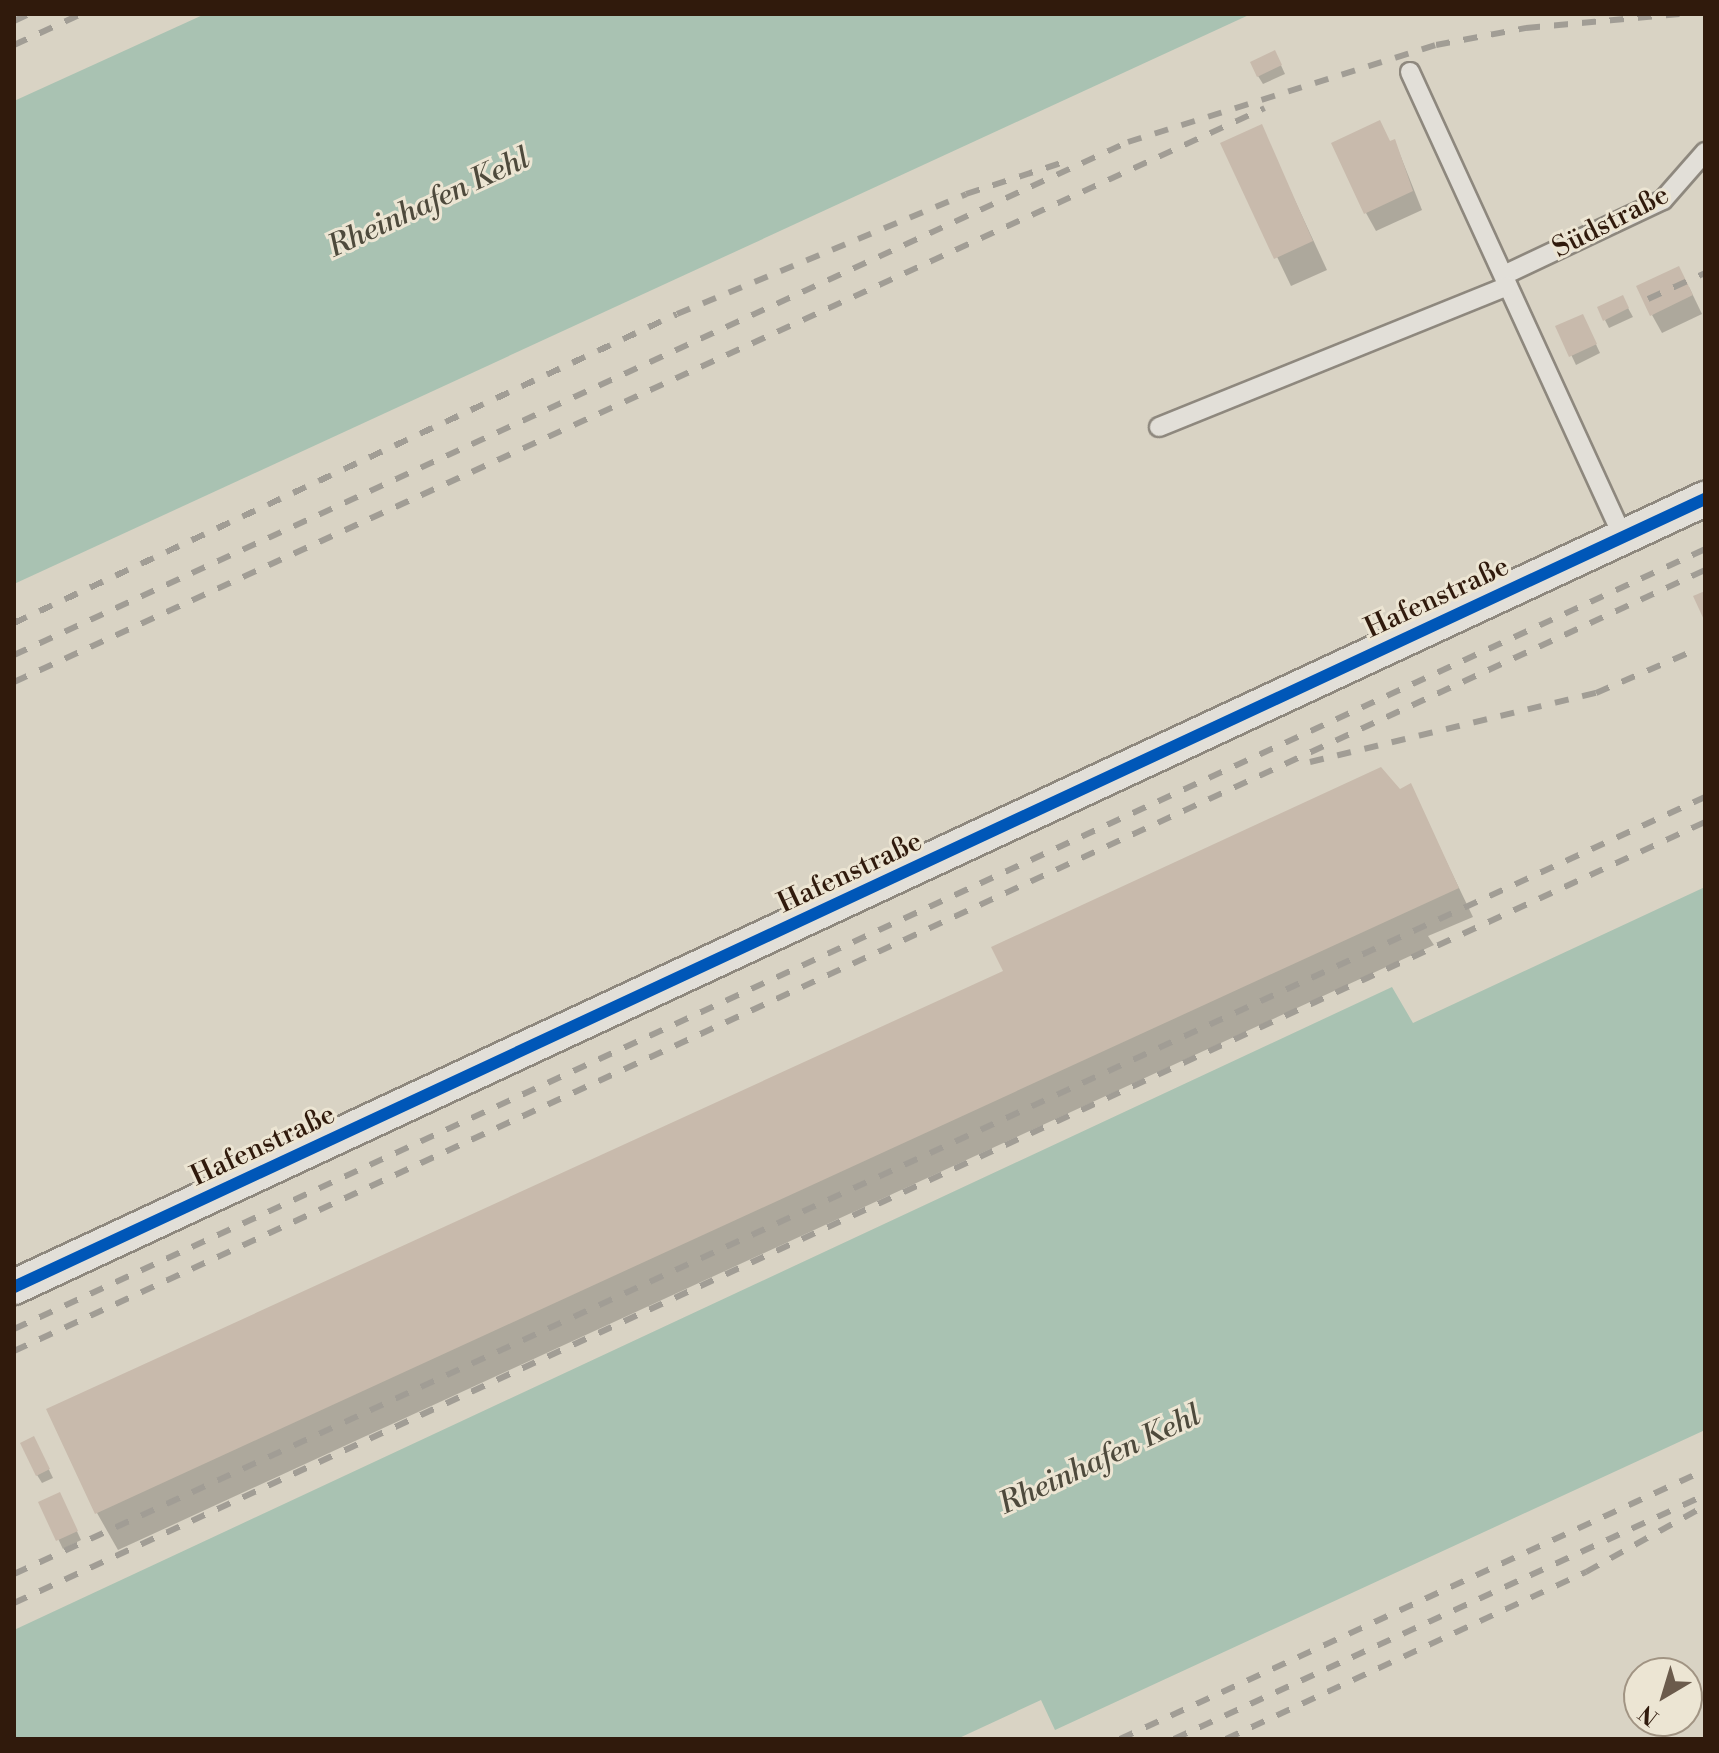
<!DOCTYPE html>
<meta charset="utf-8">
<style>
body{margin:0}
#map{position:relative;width:1719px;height:1753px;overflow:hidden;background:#d9d3c4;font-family:"Libre Bodoni",serif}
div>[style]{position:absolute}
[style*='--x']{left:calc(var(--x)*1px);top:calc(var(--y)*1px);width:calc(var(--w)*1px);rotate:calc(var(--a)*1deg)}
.water>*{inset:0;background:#a9c2b2}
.shadow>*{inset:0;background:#0003}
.building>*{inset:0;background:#c8baac}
.roads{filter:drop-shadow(2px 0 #8e887e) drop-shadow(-2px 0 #8e887e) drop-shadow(0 2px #8e887e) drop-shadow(0 -2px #8e887e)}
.lane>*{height:18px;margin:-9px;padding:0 9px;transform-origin:9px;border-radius:9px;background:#e2dfd8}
.street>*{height:34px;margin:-17px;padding:0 17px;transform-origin:17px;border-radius:17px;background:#e2dfd8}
.rail>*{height:6px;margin-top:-3px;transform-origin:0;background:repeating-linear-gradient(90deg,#a19d95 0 14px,transparent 0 28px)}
.cycleway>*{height:12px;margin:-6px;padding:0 6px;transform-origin:6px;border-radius:6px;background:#0057b8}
span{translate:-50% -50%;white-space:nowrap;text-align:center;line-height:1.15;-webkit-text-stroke:6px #ece5d3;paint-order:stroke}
.street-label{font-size:28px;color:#301a0c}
.water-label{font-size:30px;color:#4e4a3c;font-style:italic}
.frame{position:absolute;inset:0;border:16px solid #301a0c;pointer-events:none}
.north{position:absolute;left:1623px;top:1657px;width:80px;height:80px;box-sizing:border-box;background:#ece5d3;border:2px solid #a19483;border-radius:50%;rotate:218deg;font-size:22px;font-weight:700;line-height:32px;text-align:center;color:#301a0c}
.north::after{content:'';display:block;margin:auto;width:28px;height:36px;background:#6b5b4c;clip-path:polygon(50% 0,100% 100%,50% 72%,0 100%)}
</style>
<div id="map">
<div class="water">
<div style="clip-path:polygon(205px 14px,1251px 14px,14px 584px,14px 101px)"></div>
<div style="clip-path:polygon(1705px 887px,1705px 1430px,1055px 1730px,1041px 1700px,957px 1739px,14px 1739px,14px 1630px,1392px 987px,1413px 1023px)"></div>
</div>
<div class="shadow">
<div style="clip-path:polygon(1279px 61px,1285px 74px,1263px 84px,1258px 76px)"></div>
<div style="clip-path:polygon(1261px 127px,1327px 270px,1291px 286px,1223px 144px)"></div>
<div style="clip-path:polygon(1395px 142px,1422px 210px,1376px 231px,1366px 213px)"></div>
<div style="clip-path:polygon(1689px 287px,1702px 314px,1662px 333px,1652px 315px)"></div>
<div style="clip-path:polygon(1622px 297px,1633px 317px,1609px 328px,1605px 320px)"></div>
<div style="clip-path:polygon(1587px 325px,1600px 353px,1576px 365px,1558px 327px)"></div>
<div style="clip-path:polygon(1410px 786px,1473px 917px,1428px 936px,1434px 945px,118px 1550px,97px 1513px,49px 1410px)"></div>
<div style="clip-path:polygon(38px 1447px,53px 1478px,42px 1483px,37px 1475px)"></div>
<div style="clip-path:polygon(41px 1503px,64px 1503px,81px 1540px,63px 1549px)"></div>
</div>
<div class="building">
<div style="clip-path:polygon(1275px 50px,1282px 65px,1257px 77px,1250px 62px)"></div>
<div style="clip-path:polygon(1380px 120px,1390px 141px,1395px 139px,1413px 191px,1364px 214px,1331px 143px)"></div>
<div style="clip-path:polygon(1262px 124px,1313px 241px,1274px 259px,1220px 143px)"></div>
<div style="clip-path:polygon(1679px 266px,1693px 295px,1650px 316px,1636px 286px)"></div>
<div style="clip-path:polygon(1623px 295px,1629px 308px,1603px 321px,1597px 307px)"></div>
<div style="clip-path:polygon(1583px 314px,1597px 344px,1569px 357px,1555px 326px)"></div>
<div style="clip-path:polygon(1705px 591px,1705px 622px,1693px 596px)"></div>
<div style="clip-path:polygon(1381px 767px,1400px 789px,1411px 783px,1459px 888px,95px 1514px,46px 1409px,1003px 971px,991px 947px)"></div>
<div style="clip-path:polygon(34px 1436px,50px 1469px,36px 1476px,20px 1443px)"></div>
<div style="clip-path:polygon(60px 1492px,78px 1531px,56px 1541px,38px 1502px)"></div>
</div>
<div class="roads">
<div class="lane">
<div style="--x:1410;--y:72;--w:511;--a:65.39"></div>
<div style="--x:1504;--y:275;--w:176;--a:-25.3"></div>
<div style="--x:1663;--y:200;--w:64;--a:-48.8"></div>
<div style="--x:1159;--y:427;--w:376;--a:-22"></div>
</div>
<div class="street">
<div style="--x:14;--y:1287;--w:1866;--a:-24.99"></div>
</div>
</div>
<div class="rail">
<div style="--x:14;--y:21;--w:17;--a:-25"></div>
<div style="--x:14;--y:45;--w:74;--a:-24.8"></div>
<div style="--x:1648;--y:299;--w:63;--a:-24.5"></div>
<div style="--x:14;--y:623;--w:731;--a:-24.99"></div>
<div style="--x:677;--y:314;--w:313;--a:-22.5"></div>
<div style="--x:966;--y:194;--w:106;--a:-18.1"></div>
<div style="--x:14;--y:655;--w:1226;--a:-24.73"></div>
<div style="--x:1128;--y:142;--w:323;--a:-17.5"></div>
<div style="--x:1436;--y:45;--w:92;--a:-10.7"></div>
<div style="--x:1526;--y:28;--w:154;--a:-5.2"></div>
<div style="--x:14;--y:682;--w:1376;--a:-24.65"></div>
<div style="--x:1310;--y:762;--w:294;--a:-13.6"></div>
<div style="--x:1596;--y:693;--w:110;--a:-23.5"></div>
<div style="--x:14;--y:1329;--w:1862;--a:-24.76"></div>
<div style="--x:14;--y:1351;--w:1863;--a:-24.79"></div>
<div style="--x:14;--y:1574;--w:1861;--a:-24.68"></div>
<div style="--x:14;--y:1603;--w:1863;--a:-24.79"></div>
<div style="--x:1120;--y:1739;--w:644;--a:-24.69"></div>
<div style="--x:1174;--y:1739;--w:584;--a:-24.68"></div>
<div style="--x:1226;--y:1739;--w:397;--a:-24.9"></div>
<div style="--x:1586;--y:1572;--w:132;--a:-29.1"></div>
</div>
<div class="cycleway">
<div style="--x:14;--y:1287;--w:1866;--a:-24.99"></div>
</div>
<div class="street-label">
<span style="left:1611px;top:222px;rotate:-27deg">Südstraße</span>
<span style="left:1437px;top:598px;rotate:-25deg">Hafenstraße</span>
<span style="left:850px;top:873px;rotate:-25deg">Hafenstraße</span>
<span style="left:263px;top:1146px;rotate:-25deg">Hafenstraße</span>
</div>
<div class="water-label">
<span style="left:429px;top:203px;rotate:-25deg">Rheinhafen Kehl</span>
<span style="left:1100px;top:1460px;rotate:-25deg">Rheinhafen Kehl</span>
</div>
<div class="frame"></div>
<div class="north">N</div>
</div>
